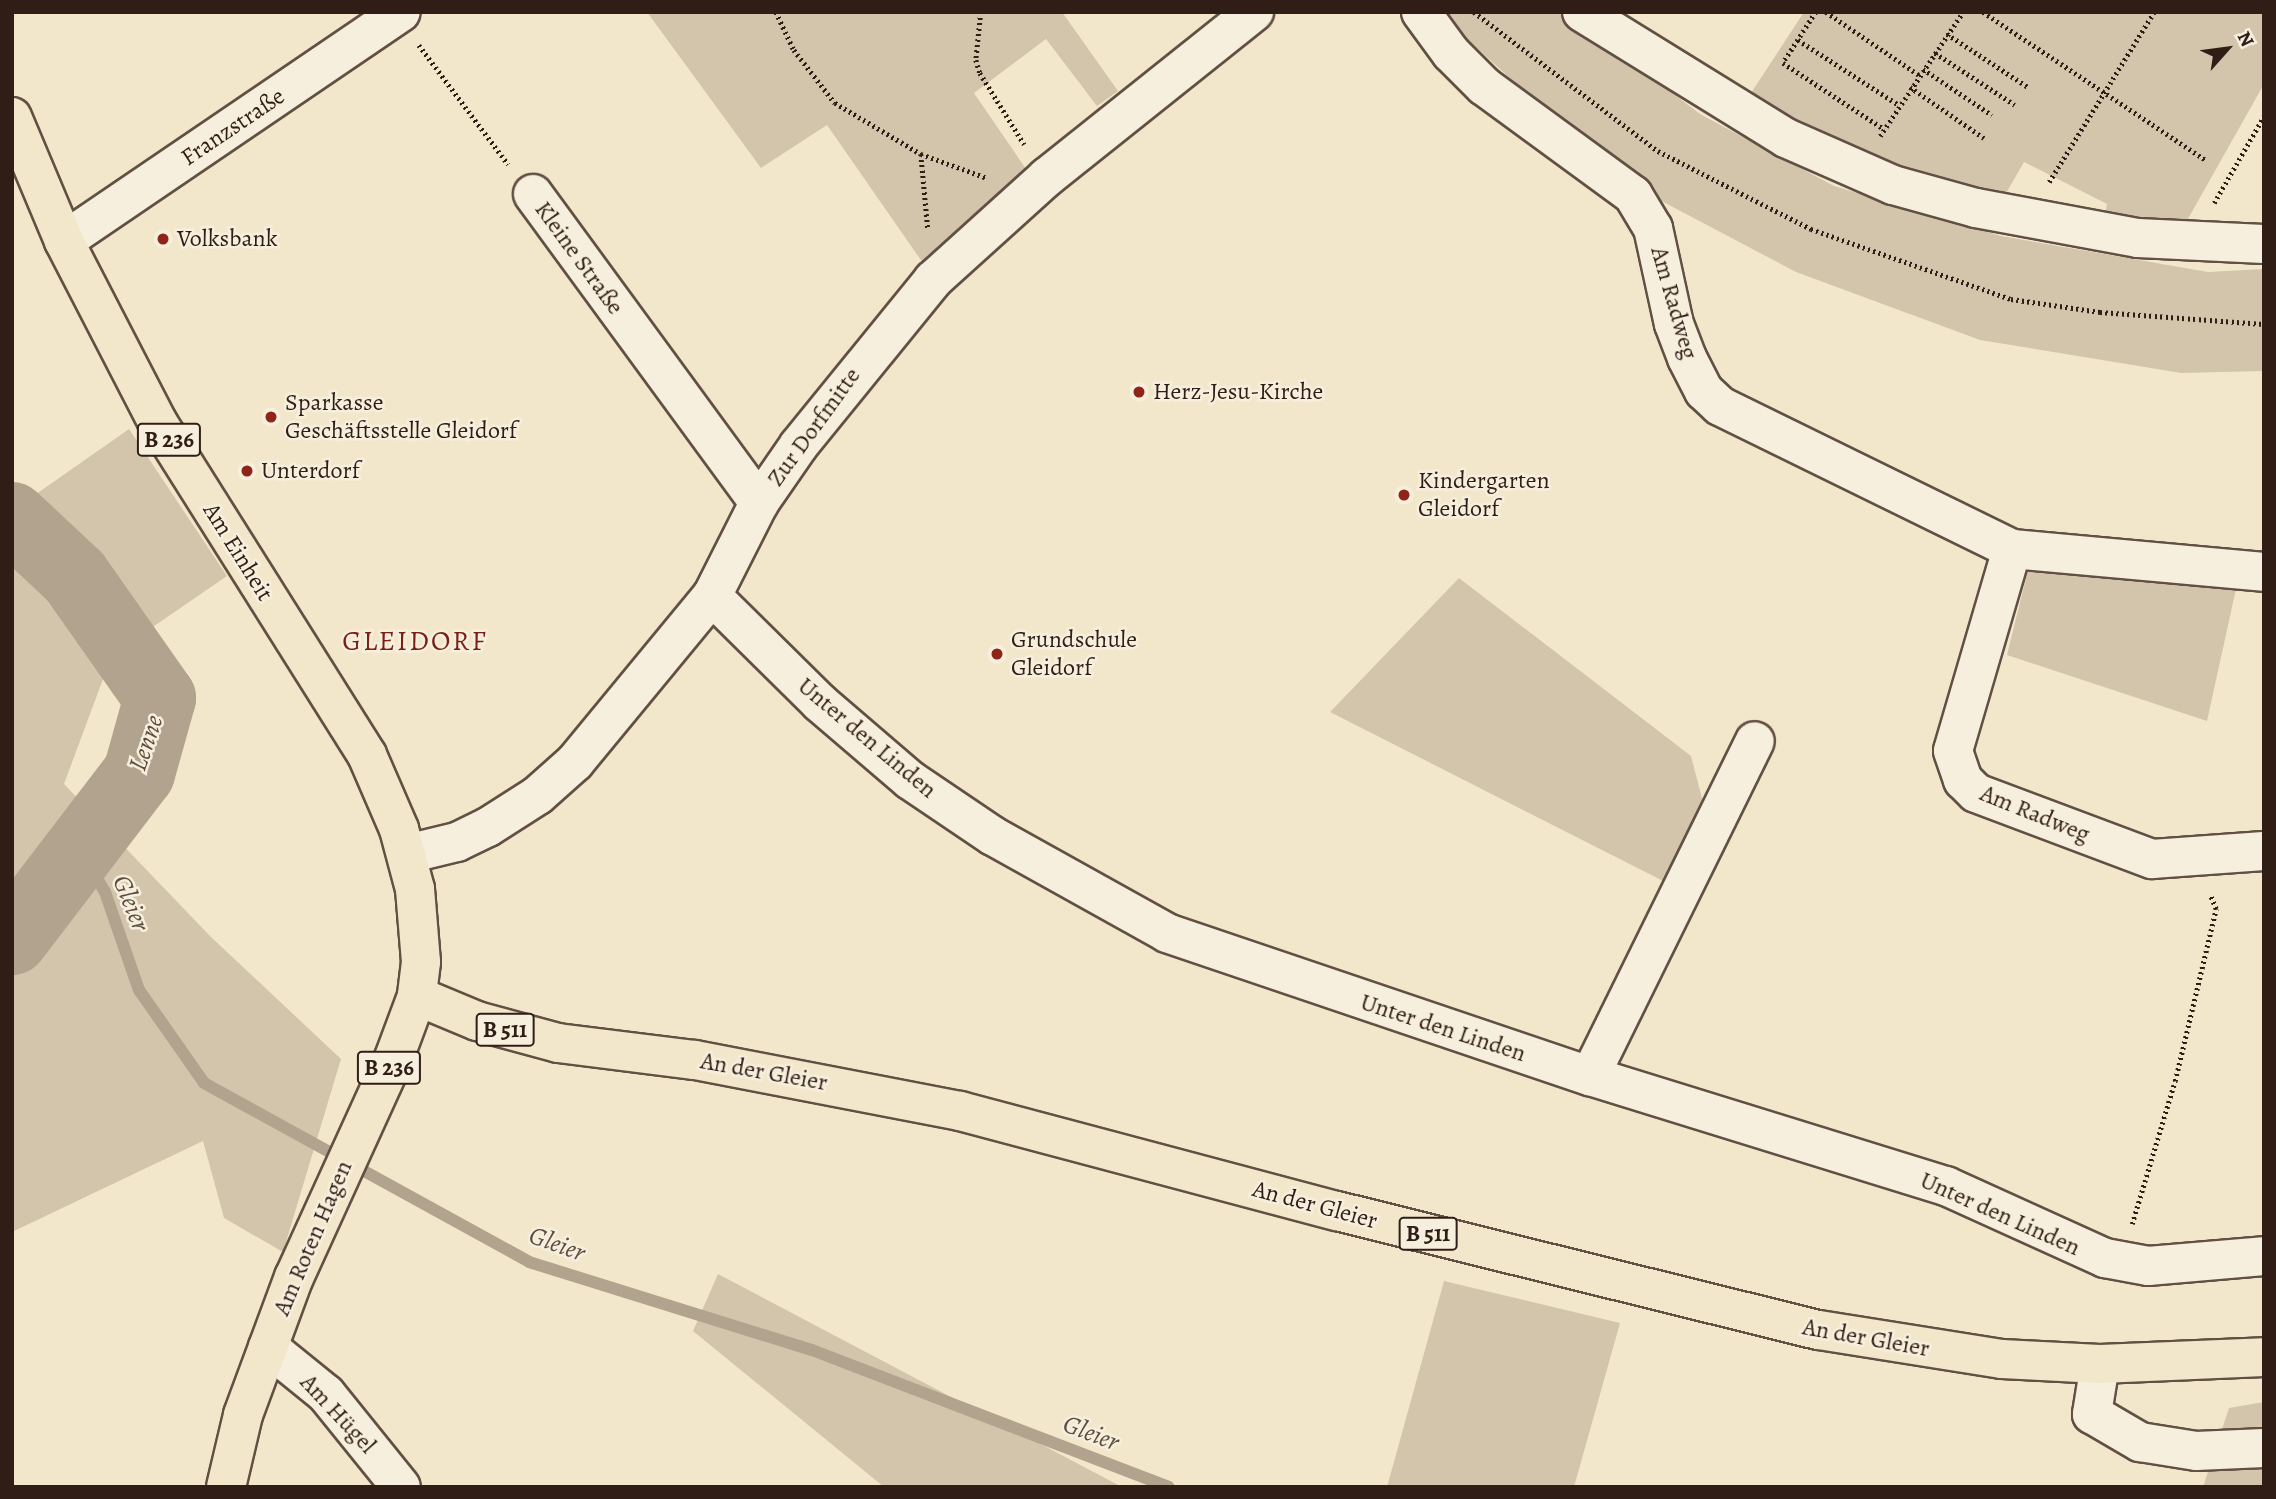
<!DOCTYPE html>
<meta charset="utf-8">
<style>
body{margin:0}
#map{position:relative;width:2276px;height:1499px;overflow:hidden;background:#f3e7cb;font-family:Alegreya,serif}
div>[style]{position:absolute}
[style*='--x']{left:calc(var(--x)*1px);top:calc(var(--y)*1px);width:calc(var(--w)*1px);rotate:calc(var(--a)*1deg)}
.green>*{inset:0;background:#d2c5ac}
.stream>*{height:12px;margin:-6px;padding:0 6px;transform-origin:6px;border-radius:6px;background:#b1a38d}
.river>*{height:72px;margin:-36px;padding:0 36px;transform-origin:36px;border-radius:36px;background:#b1a38d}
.path>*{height:4.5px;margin-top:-2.25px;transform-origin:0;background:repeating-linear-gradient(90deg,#301e16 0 2px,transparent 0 5.5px)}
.roads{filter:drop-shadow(2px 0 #615043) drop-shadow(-2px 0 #615043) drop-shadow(0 2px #615043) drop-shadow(0 -2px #615043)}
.minor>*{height:38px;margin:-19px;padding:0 19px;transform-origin:19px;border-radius:19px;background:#f7efdd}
.major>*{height:38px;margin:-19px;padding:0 19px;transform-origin:19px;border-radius:19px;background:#f3e7cb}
.dots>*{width:19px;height:19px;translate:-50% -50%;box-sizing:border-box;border:4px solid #f7efdd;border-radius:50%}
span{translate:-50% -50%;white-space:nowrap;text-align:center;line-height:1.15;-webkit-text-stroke:5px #f7efdd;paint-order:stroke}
.shield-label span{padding:2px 5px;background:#f7efdd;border:2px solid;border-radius:5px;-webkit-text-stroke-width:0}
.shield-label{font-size:23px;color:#301e16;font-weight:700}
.street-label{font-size:24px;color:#301e16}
.poi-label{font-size:24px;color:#301e16}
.left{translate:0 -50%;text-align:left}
.water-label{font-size:26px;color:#5d4d40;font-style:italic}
.quarter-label{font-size:28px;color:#7a1f14;letter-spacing:2px}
.frame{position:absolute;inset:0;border:14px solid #301e16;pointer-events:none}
.north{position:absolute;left:2192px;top:14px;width:70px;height:70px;-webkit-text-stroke:5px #f7efdd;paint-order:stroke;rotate:62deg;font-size:19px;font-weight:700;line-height:28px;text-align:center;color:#301e16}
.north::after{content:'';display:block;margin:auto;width:24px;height:32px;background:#301e16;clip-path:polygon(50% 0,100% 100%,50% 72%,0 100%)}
</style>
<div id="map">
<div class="green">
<div style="clip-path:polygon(647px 12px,1062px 12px,1118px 91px,1097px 106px,1046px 39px,974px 93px,1028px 172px,925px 266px,827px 125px,761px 168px)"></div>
<div style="clip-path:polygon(1438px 12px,1566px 12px,1700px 114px,1834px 186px,2001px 236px,2208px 272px,2264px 269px,2264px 371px,2181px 373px,1980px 340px,1796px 272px,1652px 196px,1513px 81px)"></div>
<div style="clip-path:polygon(1804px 12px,2264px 12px,2264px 84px,2180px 233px,2104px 219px,2107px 204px,2024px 162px,2001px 202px,1876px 169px,1751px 93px)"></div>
<div style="clip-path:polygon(129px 429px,227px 576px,112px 655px,64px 784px,211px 937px,341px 1059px,283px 1252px,224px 1218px,203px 1141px,12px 1232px,12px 511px)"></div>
<div style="clip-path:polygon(2028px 570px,2236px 589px,2207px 721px,2007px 655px)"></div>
<div style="clip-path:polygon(1459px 578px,1691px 756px,1705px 810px,1673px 886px,1330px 712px)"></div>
<div style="clip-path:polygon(718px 1274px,1122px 1487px,884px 1487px,693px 1331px)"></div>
<div style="clip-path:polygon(1444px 1281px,1620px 1323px,1574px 1487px,1387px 1487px)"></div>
<div style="clip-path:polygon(2264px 1402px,2264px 1487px,2203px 1487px,2229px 1408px)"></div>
</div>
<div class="stream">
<div style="--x:79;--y:848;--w:51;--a:59.4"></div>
<div style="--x:105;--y:892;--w:104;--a:70.9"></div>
<div style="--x:139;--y:990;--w:113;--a:55"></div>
<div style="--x:204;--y:1083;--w:371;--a:28.8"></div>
<div style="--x:529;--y:1262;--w:296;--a:17.3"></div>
<div style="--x:812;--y:1350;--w:382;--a:21"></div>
</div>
<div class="river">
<div style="--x:12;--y:518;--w:86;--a:43.1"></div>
<div style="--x:75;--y:577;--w:148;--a:54.9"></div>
<div style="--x:160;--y:698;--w:78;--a:105.6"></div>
<div style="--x:139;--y:773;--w:209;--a:127.4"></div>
</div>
<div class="path">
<div style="--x:776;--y:12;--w:42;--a:64.7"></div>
<div style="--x:794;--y:50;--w:67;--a:52.3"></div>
<div style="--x:835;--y:103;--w:100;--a:30.7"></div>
<div style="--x:921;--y:154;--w:70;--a:20"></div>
<div style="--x:981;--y:12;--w:48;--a:95.9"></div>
<div style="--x:976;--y:60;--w:14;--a:73"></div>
<div style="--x:980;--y:73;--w:84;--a:58.2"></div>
<div style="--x:1474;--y:12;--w:231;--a:37.1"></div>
<div style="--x:1658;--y:151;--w:172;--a:27"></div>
<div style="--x:1811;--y:229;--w:212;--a:19.3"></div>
<div style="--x:2011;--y:299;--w:90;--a:8.3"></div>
<div style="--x:2100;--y:312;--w:164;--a:4.2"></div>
<div style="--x:1816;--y:12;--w:33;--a:123"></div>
<div style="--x:1798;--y:40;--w:120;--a:32.8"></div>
<div style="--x:1826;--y:12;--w:112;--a:34.1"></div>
<div style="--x:1983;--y:12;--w:268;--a:33.6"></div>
<div style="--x:1947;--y:34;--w:97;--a:33.2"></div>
<div style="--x:1798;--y:40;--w:27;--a:123"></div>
<div style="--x:1783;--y:63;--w:121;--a:33.2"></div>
<div style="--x:419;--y:45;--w:149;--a:53.2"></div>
<div style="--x:1935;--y:53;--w:95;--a:33"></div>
<div style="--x:1923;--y:69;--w:83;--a:33.7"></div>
<div style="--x:1910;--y:87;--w:90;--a:34.6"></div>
<div style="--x:1880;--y:136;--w:149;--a:-56.2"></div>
<div style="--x:921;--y:154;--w:76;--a:84.7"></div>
<div style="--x:2049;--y:182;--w:200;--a:-58.3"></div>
<div style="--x:2214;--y:203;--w:100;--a:-60.1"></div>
<div style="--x:2132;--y:1224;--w:149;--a:-73.3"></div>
<div style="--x:2175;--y:1081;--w:177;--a:-76.6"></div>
<div style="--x:2216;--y:909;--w:15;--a:-113"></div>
</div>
<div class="roads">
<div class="minor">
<div style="--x:1421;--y:12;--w:51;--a:53.8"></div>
<div style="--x:1451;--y:53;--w:47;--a:45"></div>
<div style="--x:1484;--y:86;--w:185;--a:36.2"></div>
<div style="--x:1633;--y:195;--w:39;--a:59"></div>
<div style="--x:1653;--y:228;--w:98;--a:77.7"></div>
<div style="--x:1674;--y:324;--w:36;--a:69"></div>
<div style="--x:1687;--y:358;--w:37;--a:63"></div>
<div style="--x:1704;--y:391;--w:22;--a:43"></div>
<div style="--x:1720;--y:406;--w:325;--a:26.1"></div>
<div style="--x:2012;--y:549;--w:253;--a:5.2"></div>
<div style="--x:1582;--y:12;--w:240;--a:31.7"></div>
<div style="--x:1786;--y:138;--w:117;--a:23.7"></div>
<div style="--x:1893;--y:185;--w:86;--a:15.5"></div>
<div style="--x:1976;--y:208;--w:165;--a:10.5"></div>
<div style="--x:2138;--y:238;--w:126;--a:2.7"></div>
<div style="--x:533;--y:194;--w:383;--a:53.8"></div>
<div style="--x:64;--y:241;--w:407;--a:-34.2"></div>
<div style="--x:2012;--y:549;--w:210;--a:106.3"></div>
<div style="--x:1953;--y:751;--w:31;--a:71"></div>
<div style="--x:1963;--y:780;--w:18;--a:45"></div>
<div style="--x:1976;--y:793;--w:188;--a:20.6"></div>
<div style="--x:2152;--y:859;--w:112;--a:-4.1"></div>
<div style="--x:712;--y:596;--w:151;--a:44.7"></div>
<div style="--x:819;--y:702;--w:120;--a:40.6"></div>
<div style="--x:910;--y:780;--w:100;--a:34"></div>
<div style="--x:993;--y:836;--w:199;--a:29.1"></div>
<div style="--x:1167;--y:933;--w:447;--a:18.7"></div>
<div style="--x:1590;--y:1076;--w:373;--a:17.2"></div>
<div style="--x:1946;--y:1186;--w:175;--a:24.4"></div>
<div style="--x:2105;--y:1258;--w:44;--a:10.5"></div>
<div style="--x:2148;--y:1266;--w:116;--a:-4.9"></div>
<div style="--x:407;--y:854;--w:51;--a:-13.5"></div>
<div style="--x:457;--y:842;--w:34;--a:-26"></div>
<div style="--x:488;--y:827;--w:59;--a:-32.6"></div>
<div style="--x:538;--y:795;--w:50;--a:-41.7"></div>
<div style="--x:575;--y:762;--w:215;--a:-50.5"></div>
<div style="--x:712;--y:596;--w:104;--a:-63.2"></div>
<div style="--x:759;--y:503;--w:70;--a:-55.4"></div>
<div style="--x:799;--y:445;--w:213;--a:-50.9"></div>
<div style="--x:933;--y:280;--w:154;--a:-42.1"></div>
<div style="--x:1047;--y:177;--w:265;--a:-38.6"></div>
<div style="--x:1590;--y:1076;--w:373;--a:-63.8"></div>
<div style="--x:268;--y:1347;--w:75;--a:39"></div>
<div style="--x:326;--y:1394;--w:119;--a:51.1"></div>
<div style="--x:2100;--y:1364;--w:51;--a:99.1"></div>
<div style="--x:2092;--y:1414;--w:56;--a:30.3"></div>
<div style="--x:2140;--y:1442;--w:57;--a:9.1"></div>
<div style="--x:2196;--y:1451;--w:68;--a:-2.5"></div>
</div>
<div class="major">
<div style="--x:12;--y:117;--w:134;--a:67.2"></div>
<div style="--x:64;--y:241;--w:205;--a:62.7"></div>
<div style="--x:158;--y:423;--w:392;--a:57.8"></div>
<div style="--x:367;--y:755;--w:81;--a:66.6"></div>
<div style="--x:399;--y:829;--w:62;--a:75.1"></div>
<div style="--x:415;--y:889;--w:73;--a:85.3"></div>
<div style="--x:421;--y:962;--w:34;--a:97"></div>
<div style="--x:417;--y:996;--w:66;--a:110.4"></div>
<div style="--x:394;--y:1058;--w:241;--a:114.5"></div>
<div style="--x:294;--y:1277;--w:147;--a:110.3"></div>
<div style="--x:243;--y:1415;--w:74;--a:103.3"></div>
<div style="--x:417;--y:996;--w:65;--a:22.6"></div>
<div style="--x:477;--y:1021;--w:84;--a:15.2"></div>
<div style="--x:558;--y:1043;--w:138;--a:7.1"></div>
<div style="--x:695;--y:1060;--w:270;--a:10.9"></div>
<div style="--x:960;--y:1111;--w:390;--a:14.9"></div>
<div style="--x:1337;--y:1211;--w:496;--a:13.9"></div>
<div style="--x:1819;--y:1330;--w:185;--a:9"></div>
<div style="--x:2002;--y:1359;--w:98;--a:2.9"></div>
<div style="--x:2100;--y:1364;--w:164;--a:-2.4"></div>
</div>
</div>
<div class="dots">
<div style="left:163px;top:239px;background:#8f2418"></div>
<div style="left:1139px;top:392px;background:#8f2418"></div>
<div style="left:271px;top:417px;background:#8f2418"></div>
<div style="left:247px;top:471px;background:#8f2418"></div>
<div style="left:1404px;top:495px;background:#8f2418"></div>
<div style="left:997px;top:654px;background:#8f2418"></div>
</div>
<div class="shield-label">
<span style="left:169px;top:440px">B 236</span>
<span style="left:505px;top:1030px">B 511</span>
<span style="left:389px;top:1068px">B 236</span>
<span style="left:1428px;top:1234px">B 511</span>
</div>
<div class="street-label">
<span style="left:233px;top:127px;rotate:-34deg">Franzstraße</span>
<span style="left:579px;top:258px;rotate:54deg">Kleine Straße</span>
<span style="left:1674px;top:303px;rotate:74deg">Am Radweg</span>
<span style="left:814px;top:427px;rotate:-54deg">Zur Dorfmitte</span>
<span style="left:238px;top:552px;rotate:58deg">Am Einheit</span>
<span style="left:867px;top:738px;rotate:40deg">Unter den Linden</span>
<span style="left:2035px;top:814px;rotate:22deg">Am Radweg</span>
<span style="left:1443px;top:1028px;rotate:18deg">Unter den Linden</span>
<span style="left:764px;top:1072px;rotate:10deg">An der Gleier</span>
<span style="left:1315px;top:1205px;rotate:15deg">An der Gleier</span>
<span style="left:2000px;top:1214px;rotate:24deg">Unter den Linden</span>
<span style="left:313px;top:1238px;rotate:-67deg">Am Roten Hagen</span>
<span style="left:1866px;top:1338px;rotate:10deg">An der Gleier</span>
<span style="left:338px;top:1414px;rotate:47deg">Am Hügel</span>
</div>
<div class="poi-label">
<span class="left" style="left:177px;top:239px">Volksbank</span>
<span class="left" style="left:1153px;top:392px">Herz-Jesu-Kirche</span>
<span class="left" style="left:285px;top:417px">Sparkasse<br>Geschäftsstelle Gleidorf</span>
<span class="left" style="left:261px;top:471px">Unterdorf</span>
<span class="left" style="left:1418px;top:495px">Kindergarten<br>Gleidorf</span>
<span class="left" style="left:1011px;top:654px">Grundschule<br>Gleidorf</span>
</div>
<div class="water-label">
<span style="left:146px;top:743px;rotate:-71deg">Lenne</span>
<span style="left:131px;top:903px;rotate:68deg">Gleier</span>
<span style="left:557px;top:1244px;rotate:20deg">Gleier</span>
<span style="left:1091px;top:1433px;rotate:21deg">Gleier</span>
</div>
<div class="quarter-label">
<span style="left:415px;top:641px">GLEIDORF</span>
</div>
<div class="frame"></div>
<div class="north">N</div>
</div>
